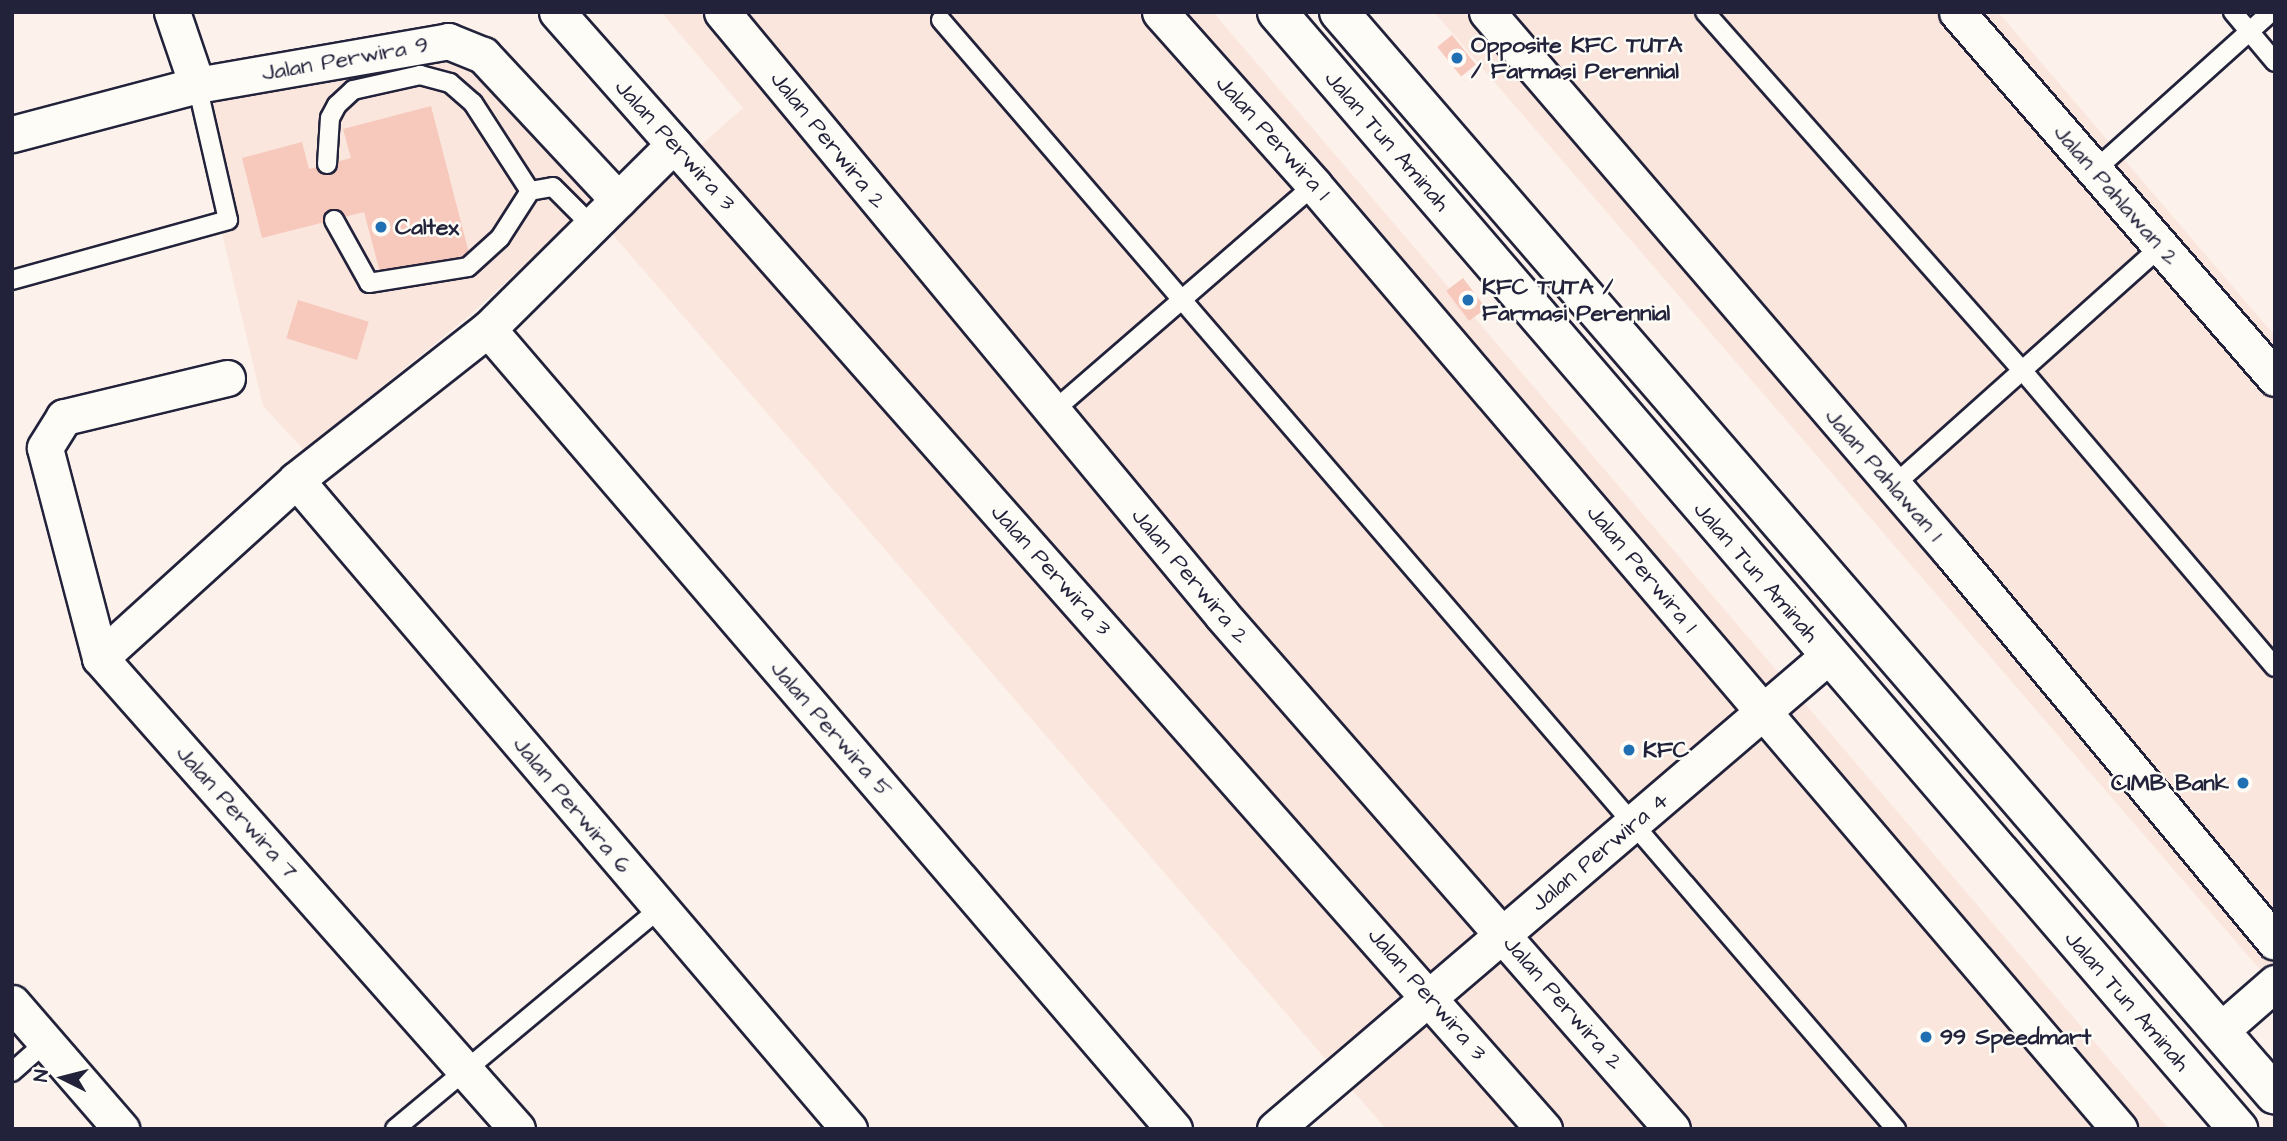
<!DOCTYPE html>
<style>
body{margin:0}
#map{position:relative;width:2287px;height:1141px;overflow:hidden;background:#fcf2eb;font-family:"Architects Daughter",sans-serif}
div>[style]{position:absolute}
.built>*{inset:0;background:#fae6dd}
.building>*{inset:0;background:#f7c9bc;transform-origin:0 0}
.roads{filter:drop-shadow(2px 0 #22223b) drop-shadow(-2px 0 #22223b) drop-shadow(0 2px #22223b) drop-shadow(0 -2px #22223b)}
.lane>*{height:18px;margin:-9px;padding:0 9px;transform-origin:9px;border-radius:9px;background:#fdfcf7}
.street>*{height:35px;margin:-17.5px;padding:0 17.5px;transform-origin:17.5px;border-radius:17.5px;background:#fdfcf7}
.secondary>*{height:38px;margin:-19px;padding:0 19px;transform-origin:19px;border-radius:19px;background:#fdfcf7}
.dots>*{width:19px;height:19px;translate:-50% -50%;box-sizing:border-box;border:4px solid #fdfcf7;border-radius:50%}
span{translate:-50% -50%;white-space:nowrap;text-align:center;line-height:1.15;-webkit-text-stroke:5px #fdfcf7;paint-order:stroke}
.poi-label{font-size:23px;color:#22223b;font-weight:700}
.left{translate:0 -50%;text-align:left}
.right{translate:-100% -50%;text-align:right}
.street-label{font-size:23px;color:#22223b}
.frame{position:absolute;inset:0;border:14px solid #22223b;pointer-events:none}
.north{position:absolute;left:28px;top:1043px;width:70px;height:70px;-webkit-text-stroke:5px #fdfcf7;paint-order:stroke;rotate:276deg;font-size:19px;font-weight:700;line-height:28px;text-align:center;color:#22223b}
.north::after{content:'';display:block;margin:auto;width:24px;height:32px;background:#22223b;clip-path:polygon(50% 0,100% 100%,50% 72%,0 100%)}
</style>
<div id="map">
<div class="built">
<i style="clip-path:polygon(661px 12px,1213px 12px,2169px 1129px,1386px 1129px,607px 228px,743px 108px)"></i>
<i style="clip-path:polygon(1434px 12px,1998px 12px,2275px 336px,2275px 987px)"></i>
<i style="clip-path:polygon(444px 55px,466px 58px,596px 199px,470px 315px,304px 450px,263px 406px,190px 99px)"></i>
</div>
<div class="building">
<i style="left:1452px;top:35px;width:38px;height:19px;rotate:51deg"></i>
<i style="clip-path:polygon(431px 106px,470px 257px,382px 280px,364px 212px,262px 238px,242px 158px,302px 142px,309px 169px,351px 158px,343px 129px)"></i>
<i style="left:1463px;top:278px;width:38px;height:21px;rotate:53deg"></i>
<i style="left:298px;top:300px;width:74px;height:40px;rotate:17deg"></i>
</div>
<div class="roads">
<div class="lane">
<i style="left:1705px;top:12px;width:478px;rotate:48.5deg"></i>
<i style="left:2022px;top:370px;width:390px;rotate:49.6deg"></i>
<i style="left:2233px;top:12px;width:65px;rotate:50deg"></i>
<i style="left:941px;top:20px;width:1464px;rotate:49.27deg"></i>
<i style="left:327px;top:164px;width:46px;rotate:-86.3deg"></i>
<i style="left:330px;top:118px;width:15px;rotate:-62deg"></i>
<i style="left:337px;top:105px;width:22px;rotate:-43deg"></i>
<i style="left:353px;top:90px;width:69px;rotate:-12.6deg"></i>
<i style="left:420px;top:75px;width:31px;rotate:15deg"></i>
<i style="left:450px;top:83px;width:30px;rotate:41deg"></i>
<i style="left:473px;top:103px;width:105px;rotate:57.1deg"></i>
<i style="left:2094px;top:171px;width:238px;rotate:-41.9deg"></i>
<i style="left:334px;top:220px;width:72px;rotate:60.9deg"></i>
<i style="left:369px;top:283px;width:100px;rotate:-9.2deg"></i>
<i style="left:468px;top:267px;width:43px;rotate:-42.2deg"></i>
<i style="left:500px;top:238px;width:56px;rotate:-57.4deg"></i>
<i style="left:530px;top:191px;width:23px;rotate:-10deg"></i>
<i style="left:553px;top:187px;width:55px;rotate:45deg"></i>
<i style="left:12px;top:280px;width:224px;rotate:-15.5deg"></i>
<i style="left:228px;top:220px;width:139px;rotate:-102.9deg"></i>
<i style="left:1051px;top:413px;width:348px;rotate:-40.9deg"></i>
<i style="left:1893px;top:486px;width:360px;rotate:-41.8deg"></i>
<i style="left:12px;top:1072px;width:45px;rotate:-41.4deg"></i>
<i style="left:395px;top:1129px;width:345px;rotate:-39.8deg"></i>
</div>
<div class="street">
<i style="left:172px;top:12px;width:77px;rotate:71.1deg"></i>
<i style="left:557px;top:12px;width:1491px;rotate:48.54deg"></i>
<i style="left:722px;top:12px;width:783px;rotate:50.33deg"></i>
<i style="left:1222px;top:615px;width:683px;rotate:48.8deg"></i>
<i style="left:1160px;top:12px;width:232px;rotate:48.3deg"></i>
<i style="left:1314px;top:185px;width:1241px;rotate:49.54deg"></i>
<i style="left:1487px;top:12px;width:711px;rotate:49.34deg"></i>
<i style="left:1950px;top:551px;width:508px;rotate:50.27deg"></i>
<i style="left:1957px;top:12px;width:485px;rotate:49deg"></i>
<i style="left:12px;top:134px;width:191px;rotate:-14.8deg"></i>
<i style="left:197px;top:85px;width:255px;rotate:-9.9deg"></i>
<i style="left:448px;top:41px;width:38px;rotate:22deg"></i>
<i style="left:483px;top:55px;width:198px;rotate:47deg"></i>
<i style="left:488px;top:329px;width:1054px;rotate:49.39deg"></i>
<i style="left:227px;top:378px;width:168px;rotate:166.5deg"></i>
<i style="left:64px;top:417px;width:36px;rotate:122deg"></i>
<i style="left:45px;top:448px;width:217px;rotate:75.3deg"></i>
<i style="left:100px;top:658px;width:629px;rotate:48.48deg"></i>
<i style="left:296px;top:480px;width:853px;rotate:49.57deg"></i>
<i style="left:100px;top:658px;width:265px;rotate:-42.2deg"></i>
<i style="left:296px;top:480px;width:244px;rotate:-38.2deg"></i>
<i style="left:488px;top:329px;width:262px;rotate:-44.8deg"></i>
<i style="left:12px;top:1003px;width:167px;rotate:49.1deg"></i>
<i style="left:2220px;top:1031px;width:73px;rotate:-41.1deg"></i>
<i style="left:1275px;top:1129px;width:728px;rotate:-40.54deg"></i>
</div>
<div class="secondary">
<i style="left:1277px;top:12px;width:1474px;rotate:49.29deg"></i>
<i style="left:1339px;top:12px;width:1431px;rotate:49.16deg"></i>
</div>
</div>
<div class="dots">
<i style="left:1457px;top:58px;background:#1f6fb2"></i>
<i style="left:381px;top:227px;background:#1f6fb2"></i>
<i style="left:1468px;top:300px;background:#1f6fb2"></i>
<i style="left:1629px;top:750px;background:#1f6fb2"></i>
<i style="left:2243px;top:783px;background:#1f6fb2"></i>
<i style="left:1926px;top:1037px;background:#1f6fb2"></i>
</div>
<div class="poi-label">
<span class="left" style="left:1471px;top:58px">Opposite KFC TUTA<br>/ Farmasi Perennial</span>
<span class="left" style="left:395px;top:227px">Caltex</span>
<span class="left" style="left:1482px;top:300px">KFC TUTA /<br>Farmasi Perennial</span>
<span class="left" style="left:1643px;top:750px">KFC</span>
<span class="right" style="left:2229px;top:783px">CIMB Bank</span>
<span class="left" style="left:1940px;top:1037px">99 Speedmart</span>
</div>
<div class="street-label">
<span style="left:345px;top:59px;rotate:-10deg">Jalan Perwira 9</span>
<span style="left:1273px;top:138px;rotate:48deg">Jalan Perwira 1</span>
<span style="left:828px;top:140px;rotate:51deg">Jalan Perwira 2</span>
<span style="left:1387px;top:141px;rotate:49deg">Jalan Tun Aminah</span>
<span style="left:675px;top:145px;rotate:48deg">Jalan Perwira 3</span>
<span style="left:2116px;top:195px;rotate:49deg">Jalan Pahlawan 2</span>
<span style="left:1884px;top:475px;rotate:49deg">Jalan Pahlawan 1</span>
<span style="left:1642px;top:569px;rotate:50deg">Jalan Perwira 1</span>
<span style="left:1051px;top:570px;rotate:48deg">Jalan Perwira 3</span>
<span style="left:1756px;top:572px;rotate:49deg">Jalan Tun Aminah</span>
<span style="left:1190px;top:576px;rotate:50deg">Jalan Perwira 2</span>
<span style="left:831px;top:729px;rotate:49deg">Jalan Perwira 5</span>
<span style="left:572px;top:805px;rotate:50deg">Jalan Perwira 6</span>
<span style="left:237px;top:812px;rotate:48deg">Jalan Perwira 7</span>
<span style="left:1600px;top:852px;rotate:-40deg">Jalan Perwira 4</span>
<span style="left:1427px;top:994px;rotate:49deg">Jalan Perwira 3</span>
<span style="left:2127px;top:1001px;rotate:49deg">Jalan Tun Aminah</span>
<span style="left:1563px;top:1003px;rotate:49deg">Jalan Perwira 2</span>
</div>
<div class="frame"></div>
<div class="north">N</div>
</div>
